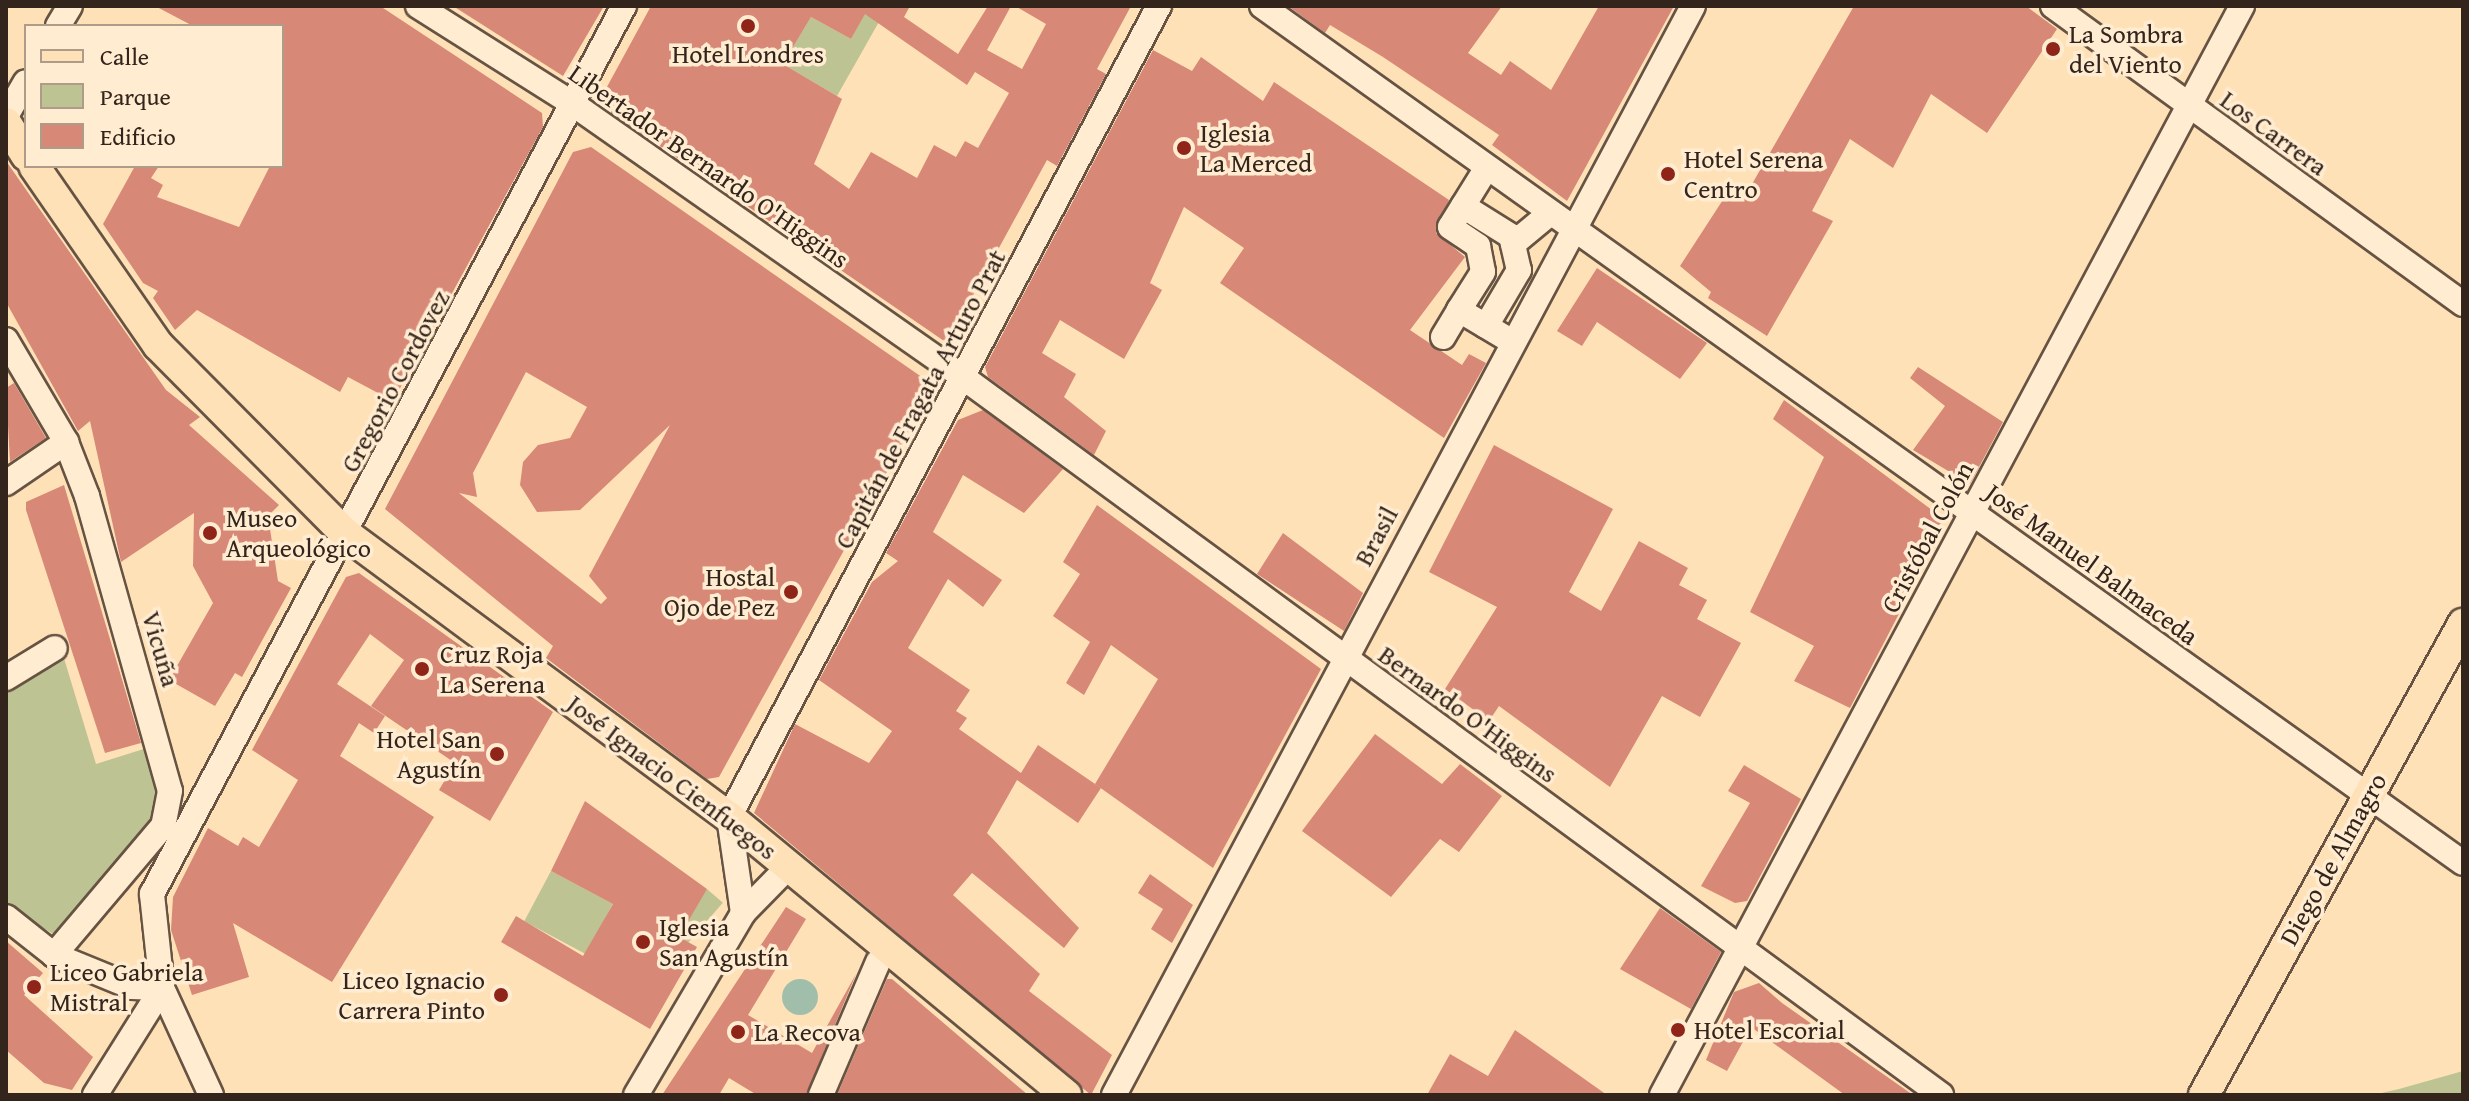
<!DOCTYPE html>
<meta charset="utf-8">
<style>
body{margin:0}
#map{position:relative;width:2469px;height:1101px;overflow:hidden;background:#ffe1b8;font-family:"Gentium Book Plus",serif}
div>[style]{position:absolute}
.green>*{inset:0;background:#bdc392;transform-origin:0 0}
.water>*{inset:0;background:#a1beaa}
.round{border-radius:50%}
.building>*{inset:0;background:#d78876}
.roads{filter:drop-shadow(2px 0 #665343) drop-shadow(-2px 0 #665343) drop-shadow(0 2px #665343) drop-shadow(0 -2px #665343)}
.minor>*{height:24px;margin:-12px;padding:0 12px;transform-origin:12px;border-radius:12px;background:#ffecd1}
.major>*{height:30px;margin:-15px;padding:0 15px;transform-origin:15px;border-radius:15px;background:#ffe1b8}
.dots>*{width:22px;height:22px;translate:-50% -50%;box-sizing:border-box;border:4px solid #ffecd1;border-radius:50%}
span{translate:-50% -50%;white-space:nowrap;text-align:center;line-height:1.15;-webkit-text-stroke:7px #ffecd1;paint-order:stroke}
.poi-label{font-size:26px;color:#33241c}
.left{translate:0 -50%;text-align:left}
.right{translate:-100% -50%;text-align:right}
.street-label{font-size:26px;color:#33241c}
.frame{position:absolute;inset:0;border:8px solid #33241c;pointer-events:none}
.legend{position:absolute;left:24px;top:24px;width:260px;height:144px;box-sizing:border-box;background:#ffecd1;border:2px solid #ad9c89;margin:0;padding:10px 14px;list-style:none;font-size:24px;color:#33241c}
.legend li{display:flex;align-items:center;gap:16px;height:40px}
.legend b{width:40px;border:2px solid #ad9c89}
</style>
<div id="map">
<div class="green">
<i style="clip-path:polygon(866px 11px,880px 20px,837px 96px,783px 64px,811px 17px,851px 39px)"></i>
<i style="clip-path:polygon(63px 655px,96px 764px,150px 747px,162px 812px,67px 930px,55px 935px,6px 906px,6px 689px)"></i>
<i style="left:551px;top:871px;width:70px;height:57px;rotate:28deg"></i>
<i style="left:707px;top:889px;width:21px;height:56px;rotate:41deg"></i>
<i style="clip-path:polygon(2463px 1071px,2463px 1095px,2373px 1095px,2399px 1089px)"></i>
</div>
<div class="water">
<i class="round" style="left:782px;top:979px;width:36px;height:36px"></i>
</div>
<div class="building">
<i style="clip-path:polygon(155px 6px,380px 6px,542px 113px,543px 127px,393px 401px,348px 377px,340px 392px,197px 310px,175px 330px,153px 298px,158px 291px,143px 283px,103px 224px,135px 166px,159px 166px,151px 178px,163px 185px,157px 197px,239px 227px,270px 166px,282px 166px,282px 26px,193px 26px)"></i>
<i style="clip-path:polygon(453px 6px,604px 6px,563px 76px)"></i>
<i style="clip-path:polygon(evenodd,651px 6px,910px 6px,904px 17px,958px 54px,988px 6px,1011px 6px,987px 50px,1022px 69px,1046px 24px,1015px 6px,1131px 6px,1097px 69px,1106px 74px,1057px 166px,1047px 160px,947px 343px,606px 109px,602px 96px,651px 6px,865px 14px,967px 85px,975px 72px,1009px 93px,978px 148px,965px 141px,956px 157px,934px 145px,917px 178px,871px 152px,849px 189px,814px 164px,842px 99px,783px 64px,811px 17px,851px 39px,865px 14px)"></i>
<i style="clip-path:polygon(1288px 6px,1502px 6px,1468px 53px,1501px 75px,1510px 61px,1551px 90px,1599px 6px,1674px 6px,1567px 201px,1492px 145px,1499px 135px,1383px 57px,1330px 25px,1325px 33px)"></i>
<i style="clip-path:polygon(1854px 6px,2026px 6px,2057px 29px,1987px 133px,1931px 94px,1893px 168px,1850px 139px,1812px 211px,1833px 221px,1767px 336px,1708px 298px,1711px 292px,1680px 266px,1728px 192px,1744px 198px)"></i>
<i style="clip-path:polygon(1153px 50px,1192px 71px,1201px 57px,1263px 101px,1274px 82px,1449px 200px,1436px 233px,1465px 257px,1410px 330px,1462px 365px,1469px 354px,1486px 363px,1444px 438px,1220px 283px,1244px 248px,1184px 207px,1150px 283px,1162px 290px,1124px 359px,1060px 320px,1042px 353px,1076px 374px,1064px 397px,1106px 431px,1094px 455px,988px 377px,985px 367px)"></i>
<i style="clip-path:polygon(evenodd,591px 147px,926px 380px,929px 396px,719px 777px,707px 779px,546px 658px,553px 646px,385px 509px,573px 152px,591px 147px,526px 372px,587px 407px,570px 438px,538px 445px,523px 462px,520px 485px,537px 512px,580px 510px,670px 425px,589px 576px,607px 598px,601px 604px,459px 493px,477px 497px,473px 473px,526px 372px)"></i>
<i style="clip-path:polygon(6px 161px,166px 390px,200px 417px,189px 425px,279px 505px,268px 516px,278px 581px,291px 588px,242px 677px,235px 673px,215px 706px,169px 680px,213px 603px,193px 566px,194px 513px,121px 562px,90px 421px,78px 431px,6px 302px)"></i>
<i style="clip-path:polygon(1597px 268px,1707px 343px,1680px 379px,1597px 322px,1582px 346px,1557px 331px)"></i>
<i style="clip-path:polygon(1918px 367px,2003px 422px,1970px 484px,1913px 450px,1945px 406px,1910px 378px)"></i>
<i style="clip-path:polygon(14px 383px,46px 438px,10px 462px,6px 388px)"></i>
<i style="clip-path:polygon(1784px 400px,1936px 513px,1943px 529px,1850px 708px,1794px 681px,1814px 646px,1750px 612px,1824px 457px,1773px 419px)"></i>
<i style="clip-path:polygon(983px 410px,1063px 469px,1024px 513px,963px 475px,933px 532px,1002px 580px,983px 607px,948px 579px,908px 648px,970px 690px,956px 711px,967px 718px,959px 729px,1021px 773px,1038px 745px,1101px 788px,1078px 823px,1017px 780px,987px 833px,1079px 928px,1064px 948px,972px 873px,953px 895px,1040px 974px,1029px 991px,1112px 1055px,1091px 1095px,754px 813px,795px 724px,869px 763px,892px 731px,819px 680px,872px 582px,898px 561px,886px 553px,958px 420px)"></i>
<i style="clip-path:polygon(1494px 445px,1613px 509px,1569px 592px,1601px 611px,1639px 541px,1688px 568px,1679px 585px,1707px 600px,1697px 619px,1741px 643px,1700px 717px,1662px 696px,1610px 787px,1499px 706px,1489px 721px,1445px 689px,1497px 607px,1429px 572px)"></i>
<i style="clip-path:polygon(64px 485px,141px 743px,105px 753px,26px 510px,26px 502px)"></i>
<i style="clip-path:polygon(1097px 505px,1321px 669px,1213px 868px,1095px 784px,1158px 679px,1111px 645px,1084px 695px,1066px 683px,1090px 642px,1053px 616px,1080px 574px,1063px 562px)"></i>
<i style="clip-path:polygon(1283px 533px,1363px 593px,1344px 631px,1257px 574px)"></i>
<i style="clip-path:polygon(359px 573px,553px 712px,490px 821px,439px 790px,455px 763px,371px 706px,404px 660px,370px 634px,337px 684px,385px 716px,374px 733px,359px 723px,340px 756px,434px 817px,332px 982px,233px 923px,249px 977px,192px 995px,171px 930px,173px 897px,208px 828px,238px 846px,243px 837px,259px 847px,298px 780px,252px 750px,346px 577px)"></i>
<i style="clip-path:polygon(1375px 734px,1442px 784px,1460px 764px,1502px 796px,1459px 852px,1440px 839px,1391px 897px,1302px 831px)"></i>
<i style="clip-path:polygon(1744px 765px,1801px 799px,1747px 901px,1735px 903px,1701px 886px,1750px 803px,1728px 791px)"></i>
<i style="clip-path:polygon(585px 801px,707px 889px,679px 937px,697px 947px,650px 1029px,501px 942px,516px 916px,583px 956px,613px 904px,551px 871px)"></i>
<i style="clip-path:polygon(1150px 874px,1193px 905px,1172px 943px,1151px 929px,1163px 909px,1138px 893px)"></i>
<i style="clip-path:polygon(786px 907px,806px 919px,748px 1015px,812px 1053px,856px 974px,806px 1095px,757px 1095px,729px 1078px,719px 1095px,662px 1095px)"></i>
<i style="clip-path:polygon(1660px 908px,1721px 952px,1691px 1009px,1620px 969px)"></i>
<i style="clip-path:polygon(6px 941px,43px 973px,24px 995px,93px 1057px,72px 1090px,44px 1083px,6px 1050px)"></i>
<i style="clip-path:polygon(887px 979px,892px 979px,1028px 1095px,837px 1095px)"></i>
<i style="clip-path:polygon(1759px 983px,1782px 1003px,1913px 1095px,1845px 1095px,1751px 1027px,1727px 1071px,1706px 1060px,1734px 992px)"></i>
<i style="clip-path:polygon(1515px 1030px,1607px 1095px,1427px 1095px,1450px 1054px,1488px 1076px)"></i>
</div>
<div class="roads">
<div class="minor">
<i style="left:418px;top:6px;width:183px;rotate:32.3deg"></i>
<i style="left:573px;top:104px;width:477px;rotate:35deg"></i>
<i style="left:964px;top:378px;width:1212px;rotate:36.27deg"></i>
<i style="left:1262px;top:6px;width:1475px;rotate:35.51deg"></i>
<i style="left:2053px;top:6px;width:507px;rotate:36.01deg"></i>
<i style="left:58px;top:26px;width:23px;rotate:-59deg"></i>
<i style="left:6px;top:116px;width:39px;rotate:-60deg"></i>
<i style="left:1486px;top:169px;width:68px;rotate:121.8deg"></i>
<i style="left:1450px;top:227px;width:34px;rotate:34deg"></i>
<i style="left:1478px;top:246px;width:26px;rotate:79deg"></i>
<i style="left:1483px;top:272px;width:45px;rotate:122.3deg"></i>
<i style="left:1459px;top:310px;width:61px;rotate:30.8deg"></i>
<i style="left:1463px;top:206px;width:57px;rotate:32deg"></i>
<i style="left:1511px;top:236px;width:35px;rotate:77deg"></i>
<i style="left:1519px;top:270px;width:65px;rotate:120.5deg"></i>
<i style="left:1513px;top:244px;width:47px;rotate:-39.8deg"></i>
<i style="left:1443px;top:337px;width:31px;rotate:-59deg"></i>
<i style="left:6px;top:340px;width:118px;rotate:59.5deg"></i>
<i style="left:66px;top:442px;width:58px;rotate:68.7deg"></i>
<i style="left:87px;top:496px;width:306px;rotate:74.3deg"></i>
<i style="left:170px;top:791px;width:36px;rotate:101deg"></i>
<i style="left:163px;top:826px;width:169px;rotate:130.2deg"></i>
<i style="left:6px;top:483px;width:73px;rotate:-34.3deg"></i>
<i style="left:6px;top:678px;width:57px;rotate:-31.5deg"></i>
<i style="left:743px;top:913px;width:97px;rotate:-98.3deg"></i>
<i style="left:729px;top:817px;width:918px;rotate:-62.07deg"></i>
<i style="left:6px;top:917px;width:61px;rotate:38.4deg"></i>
<i style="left:54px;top:955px;width:84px;rotate:22.3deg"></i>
<i style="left:132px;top:987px;width:30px;rotate:2deg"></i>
<i style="left:95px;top:1095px;width:126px;rotate:-57.9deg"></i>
<i style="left:211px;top:1095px;width:118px;rotate:-114.6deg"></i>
<i style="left:162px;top:988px;width:95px;rotate:-96.1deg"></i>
<i style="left:152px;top:894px;width:1006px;rotate:-62.01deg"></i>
<i style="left:636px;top:1095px;width:211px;rotate:-59.5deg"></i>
<i style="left:743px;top:913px;width:66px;rotate:-45.6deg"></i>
<i style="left:821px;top:1095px;width:145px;rotate:-66.8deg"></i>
<i style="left:1114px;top:1095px;width:1233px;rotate:-62deg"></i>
<i style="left:1662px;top:1095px;width:1234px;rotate:-61.96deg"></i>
</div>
<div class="major">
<i style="left:6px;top:123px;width:38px;rotate:58deg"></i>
<i style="left:34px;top:166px;width:218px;rotate:55.3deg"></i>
<i style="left:158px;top:345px;width:267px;rotate:45.2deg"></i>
<i style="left:346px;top:534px;width:476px;rotate:36.5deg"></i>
<i style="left:729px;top:817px;width:437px;rotate:39.5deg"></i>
<i style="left:2204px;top:1095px;width:538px;rotate:-61.19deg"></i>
</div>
</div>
<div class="dots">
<i style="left:748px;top:26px;background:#8f2418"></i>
<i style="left:2053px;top:49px;background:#8f2418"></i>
<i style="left:1184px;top:148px;background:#8f2418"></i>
<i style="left:1668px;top:174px;background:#8f2418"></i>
<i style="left:210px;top:533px;background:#8f2418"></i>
<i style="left:791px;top:592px;background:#8f2418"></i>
<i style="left:422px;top:669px;background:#8f2418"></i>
<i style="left:497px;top:754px;background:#8f2418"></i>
<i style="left:643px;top:942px;background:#8f2418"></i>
<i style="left:34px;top:987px;background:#8f2418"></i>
<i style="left:501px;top:995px;background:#8f2418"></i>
<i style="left:1678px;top:1030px;background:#8f2418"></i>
<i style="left:738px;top:1032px;background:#8f2418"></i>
</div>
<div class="poi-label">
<span class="left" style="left:2069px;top:49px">La Sombra<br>del Viento</span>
<span style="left:748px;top:54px">Hotel Londres</span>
<span class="left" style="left:1200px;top:148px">Iglesia<br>La Merced</span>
<span class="left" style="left:1684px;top:174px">Hotel Serena<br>Centro</span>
<span class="left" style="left:226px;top:533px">Museo<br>Arqueológico</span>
<span class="right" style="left:775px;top:592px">Hostal<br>Ojo de Pez</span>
<span class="left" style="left:440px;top:669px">Cruz Roja<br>La Serena</span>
<span class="right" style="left:481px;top:754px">Hotel San<br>Agustín</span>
<span class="left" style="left:659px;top:942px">Iglesia<br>San Agustín</span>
<span class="left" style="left:50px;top:987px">Liceo Gabriela<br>Mistral</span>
<span class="right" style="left:485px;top:995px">Liceo Ignacio<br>Carrera Pinto</span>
<span class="left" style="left:1694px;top:1030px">Hotel Escorial</span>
<span class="left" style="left:754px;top:1032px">La Recova</span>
</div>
<div class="street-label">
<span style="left:2274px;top:133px;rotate:36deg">Los Carrera</span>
<span style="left:709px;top:166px;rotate:35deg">Libertador Bernardo O'Higgins</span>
<span style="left:395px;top:381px;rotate:-62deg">Gregorio Cordovez</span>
<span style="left:920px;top:399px;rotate:-62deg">Capitán de Fragata Arturo Prat</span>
<span style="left:1376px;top:536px;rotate:-62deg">Brasil</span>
<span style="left:1927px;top:537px;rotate:-62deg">Cristóbal Colón</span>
<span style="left:2092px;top:564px;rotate:36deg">José Manuel Balmaceda</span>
<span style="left:161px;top:649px;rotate:74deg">Vicuña</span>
<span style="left:1468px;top:714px;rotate:36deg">Bernardo O'Higgins</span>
<span style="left:672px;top:777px;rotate:37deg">José Ignacio Cienfuegos</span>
<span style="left:2333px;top:859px;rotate:-61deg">Diego de Almagro</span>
</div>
<div class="frame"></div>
<ul class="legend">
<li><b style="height:10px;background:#ffe1b8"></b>Calle</li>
<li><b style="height:22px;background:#bdc392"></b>Parque</li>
<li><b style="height:22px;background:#d78876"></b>Edificio</li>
</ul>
</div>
